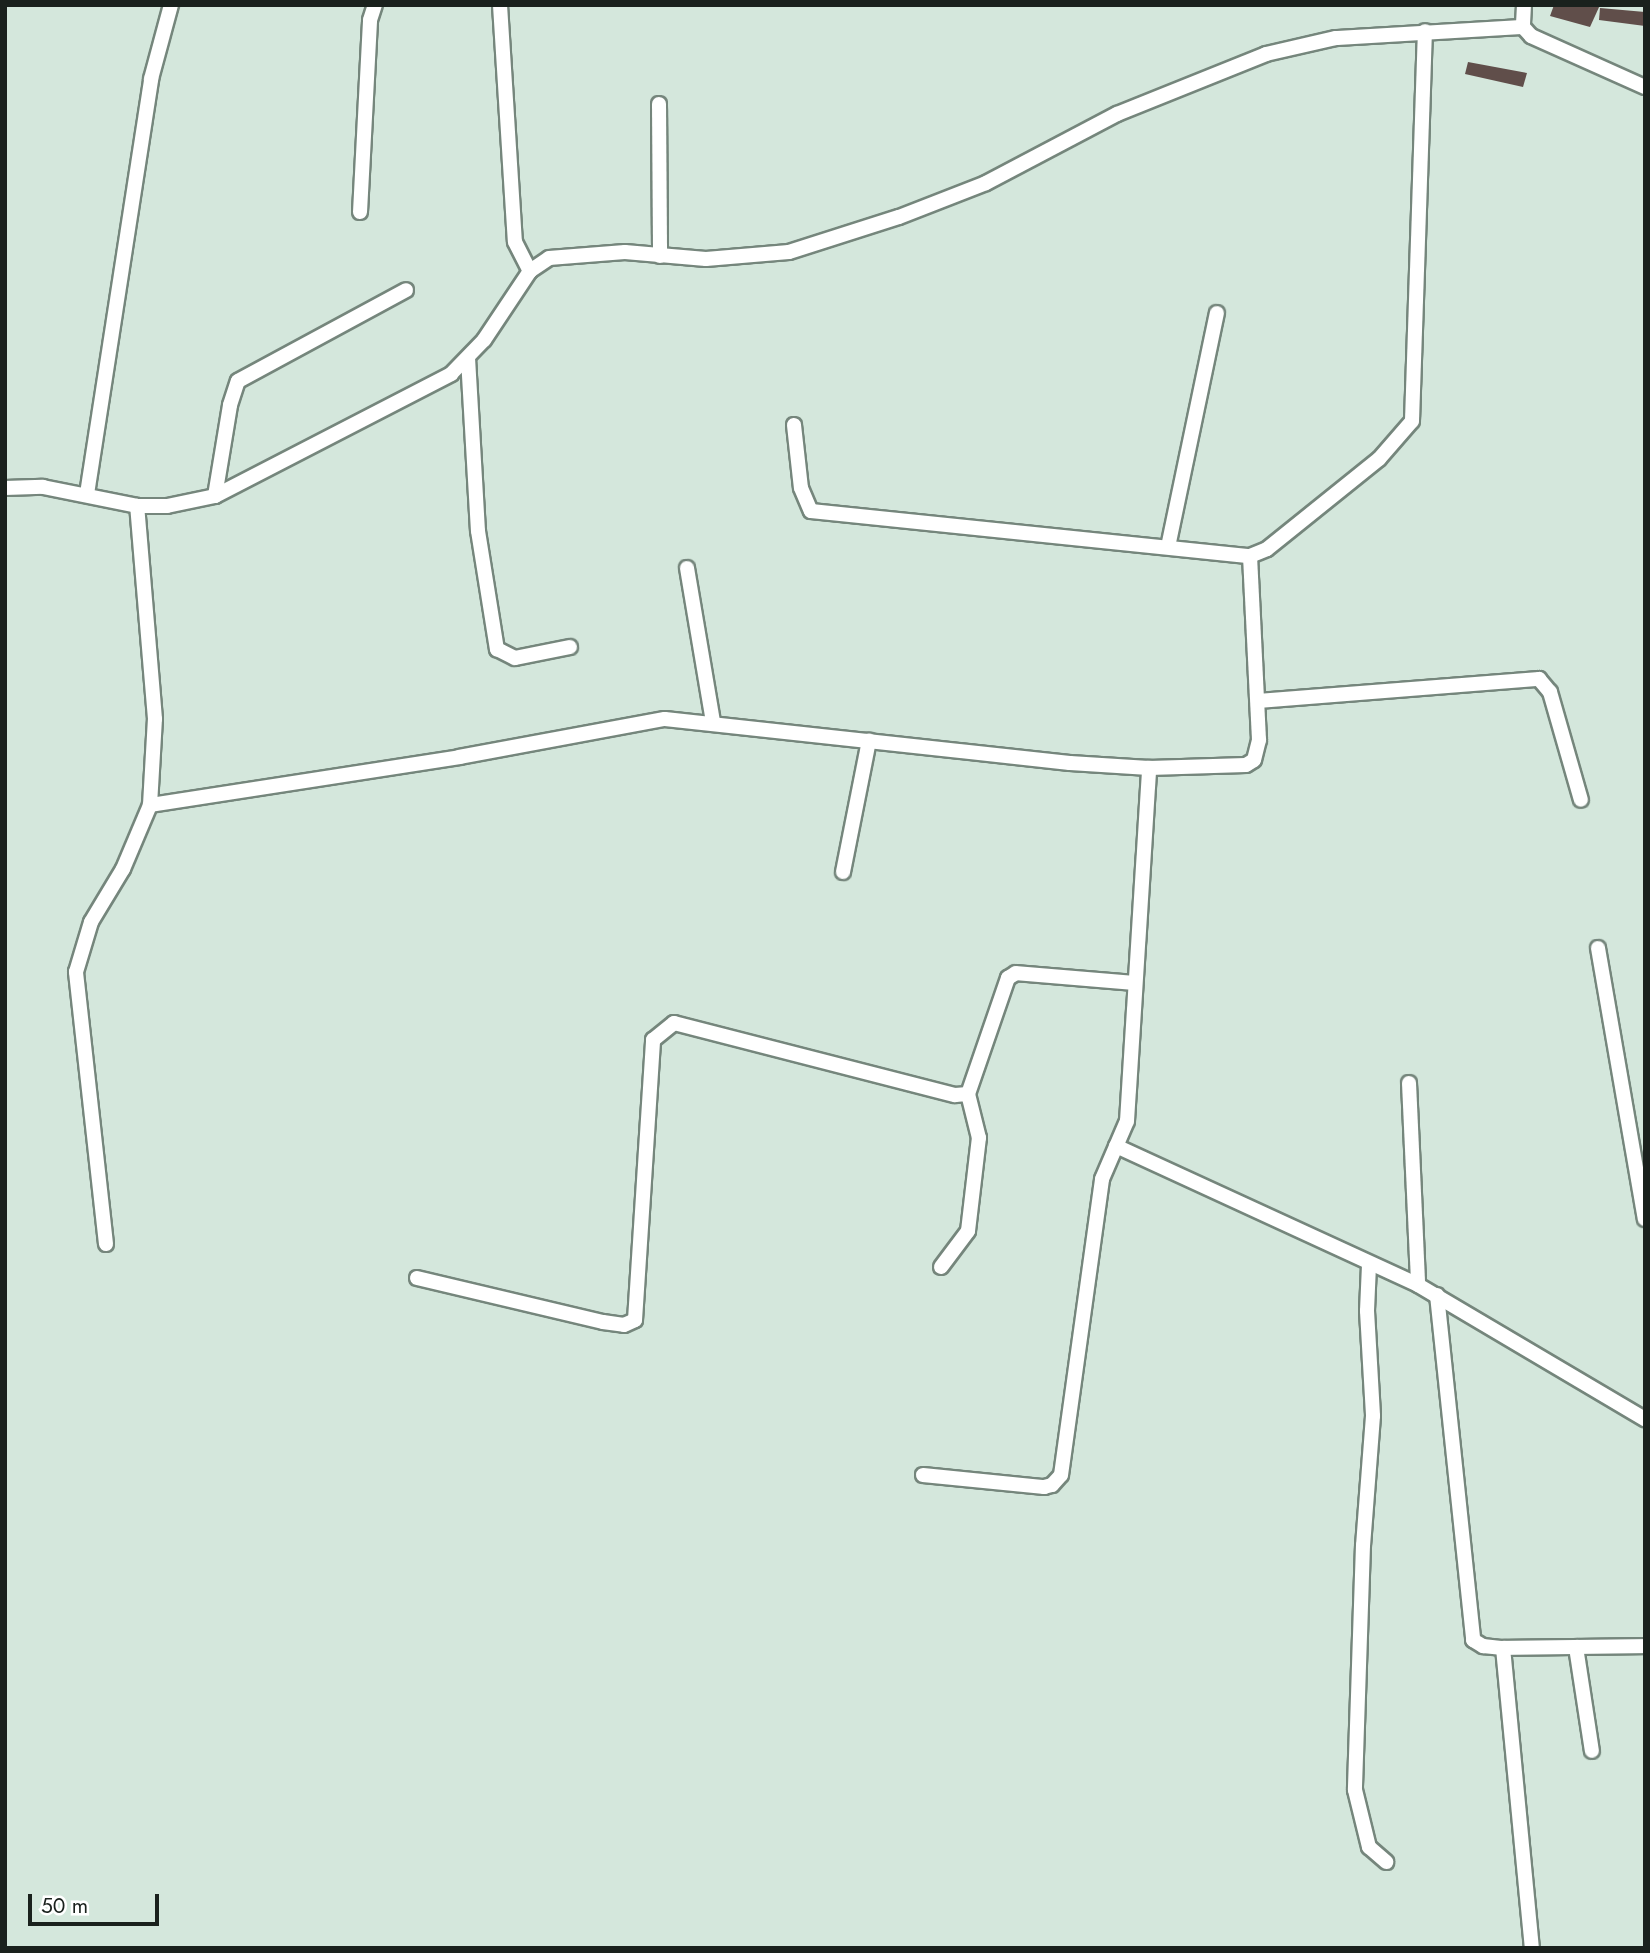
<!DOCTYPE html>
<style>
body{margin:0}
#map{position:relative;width:1650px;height:1953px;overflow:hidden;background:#d4e7dc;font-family:Jost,sans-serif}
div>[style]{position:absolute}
.building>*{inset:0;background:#604e4a}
.roads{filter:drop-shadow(2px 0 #75867c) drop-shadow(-2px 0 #75867c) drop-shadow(0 2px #75867c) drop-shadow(0 -2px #75867c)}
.street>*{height:14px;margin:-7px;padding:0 7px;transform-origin:7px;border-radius:7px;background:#fff}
span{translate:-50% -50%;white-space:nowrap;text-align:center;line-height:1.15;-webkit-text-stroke:7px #fff;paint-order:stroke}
.frame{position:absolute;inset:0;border:7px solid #1a211d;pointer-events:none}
.scale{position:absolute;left:28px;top:1894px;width:131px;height:32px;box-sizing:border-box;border:4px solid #1a211d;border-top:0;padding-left:9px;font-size:21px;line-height:24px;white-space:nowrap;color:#1a211d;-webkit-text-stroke:5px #fff;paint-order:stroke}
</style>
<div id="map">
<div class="building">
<i style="clip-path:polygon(1554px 5px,1600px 5px,1590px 27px,1550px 16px)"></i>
<i style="clip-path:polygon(1600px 8px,1645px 12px,1645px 26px,1599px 20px)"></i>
<i style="clip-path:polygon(1468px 62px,1527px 73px,1523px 87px,1465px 74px)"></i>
</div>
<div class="roads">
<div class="street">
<i style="left:500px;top:5px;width:237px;rotate:86.4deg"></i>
<i style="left:515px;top:242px;width:33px;rotate:63deg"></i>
<i style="left:1524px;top:5px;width:22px;rotate:93deg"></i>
<i style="left:1523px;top:27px;width:12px;rotate:48deg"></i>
<i style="left:1531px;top:36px;width:125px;rotate:24.1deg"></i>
<i style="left:659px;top:104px;width:152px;rotate:89.6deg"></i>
<i style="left:360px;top:212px;width:192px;rotate:-87deg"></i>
<i style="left:370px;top:20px;width:16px;rotate:-72deg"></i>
<i style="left:468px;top:358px;width:173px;rotate:86.7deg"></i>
<i style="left:478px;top:531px;width:120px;rotate:80.9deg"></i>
<i style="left:497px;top:649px;width:20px;rotate:27deg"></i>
<i style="left:515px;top:658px;width:56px;rotate:-11.3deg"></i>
<i style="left:794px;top:425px;width:63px;rotate:83.7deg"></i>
<i style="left:801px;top:488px;width:25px;rotate:67deg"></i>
<i style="left:811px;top:511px;width:441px;rotate:5.9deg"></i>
<i style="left:1250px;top:556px;width:18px;rotate:-22deg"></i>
<i style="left:1267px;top:549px;width:144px;rotate:-38.8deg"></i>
<i style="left:1379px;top:459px;width:50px;rotate:-49deg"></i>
<i style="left:1412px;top:421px;width:390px;rotate:-88.1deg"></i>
<i style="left:5px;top:488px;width:38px;rotate:-2deg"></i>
<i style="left:43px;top:487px;width:96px;rotate:11.4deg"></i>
<i style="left:137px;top:506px;width:30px"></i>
<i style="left:167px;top:506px;width:49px;rotate:-11.8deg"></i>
<i style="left:215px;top:496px;width:266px;rotate:-27.3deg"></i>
<i style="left:451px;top:374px;width:47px;rotate:-45.9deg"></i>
<i style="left:484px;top:340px;width:83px;rotate:-56.3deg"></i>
<i style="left:530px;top:271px;width:23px;rotate:-34deg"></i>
<i style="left:549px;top:258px;width:76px;rotate:-4.5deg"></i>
<i style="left:625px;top:252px;width:81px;rotate:4.9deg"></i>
<i style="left:706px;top:259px;width:83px;rotate:-4.8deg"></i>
<i style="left:789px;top:252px;width:115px;rotate:-17.7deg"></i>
<i style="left:899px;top:217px;width:93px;rotate:-21.3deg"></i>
<i style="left:986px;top:183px;width:148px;rotate:-27.8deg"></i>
<i style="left:1117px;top:114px;width:161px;rotate:-21.9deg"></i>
<i style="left:1266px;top:54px;width:72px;rotate:-12.9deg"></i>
<i style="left:1336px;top:38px;width:187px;rotate:-3.4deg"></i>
<i style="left:87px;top:494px;width:420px;rotate:-81.2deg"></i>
<i style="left:151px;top:79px;width:77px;rotate:-74.9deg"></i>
<i style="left:215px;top:496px;width:92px;rotate:-80.6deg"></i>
<i style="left:230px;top:405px;width:25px;rotate:-72deg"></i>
<i style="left:238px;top:381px;width:191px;rotate:-28.4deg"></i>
<i style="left:1168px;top:547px;width:239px;rotate:-78.2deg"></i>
<i style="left:687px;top:568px;width:155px;rotate:80.4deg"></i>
<i style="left:1258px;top:701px;width:282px;rotate:-4.5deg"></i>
<i style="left:1539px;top:679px;width:17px;rotate:50deg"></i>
<i style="left:1550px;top:692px;width:112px;rotate:74deg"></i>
<i style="left:150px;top:805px;width:313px;rotate:-8.8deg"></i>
<i style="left:459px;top:757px;width:209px;rotate:-10.5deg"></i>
<i style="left:665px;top:719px;width:407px;rotate:6.2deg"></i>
<i style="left:1070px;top:763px;width:79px;rotate:3.6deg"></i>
<i style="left:1149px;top:768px;width:97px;rotate:-1.8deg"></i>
<i style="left:1246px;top:765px;width:9px;rotate:-32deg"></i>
<i style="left:1254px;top:760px;width:21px;rotate:-76deg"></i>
<i style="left:1259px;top:740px;width:184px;rotate:-92.8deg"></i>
<i style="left:843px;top:872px;width:134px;rotate:-78.8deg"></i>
<i style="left:1598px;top:948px;width:275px;rotate:80.2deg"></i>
<i style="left:1409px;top:1083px;width:202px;rotate:87.4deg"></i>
<i style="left:1116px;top:1146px;width:332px;rotate:24.7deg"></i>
<i style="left:1418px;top:1285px;width:264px;rotate:30.6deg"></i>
<i style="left:106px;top:1244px;width:274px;rotate:-96.3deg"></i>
<i style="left:76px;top:972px;width:52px;rotate:-73.3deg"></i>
<i style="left:91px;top:922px;width:62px;rotate:-58.9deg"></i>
<i style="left:123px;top:869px;width:69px;rotate:-67.1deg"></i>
<i style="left:150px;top:805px;width:86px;rotate:-86.7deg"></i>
<i style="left:155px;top:719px;width:214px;rotate:-94.8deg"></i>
<i style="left:1369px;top:1265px;width:46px;rotate:92.5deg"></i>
<i style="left:1367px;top:1311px;width:105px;rotate:86.7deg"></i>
<i style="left:1373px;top:1416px;width:129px;rotate:94.4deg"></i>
<i style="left:1363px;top:1545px;width:245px;rotate:91.9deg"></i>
<i style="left:1355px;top:1790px;width:59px;rotate:76.2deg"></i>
<i style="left:1369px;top:1847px;width:23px;rotate:41deg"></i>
<i style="left:941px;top:1267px;width:45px;rotate:-53.1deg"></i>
<i style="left:968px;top:1231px;width:94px;rotate:-83.3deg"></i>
<i style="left:979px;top:1138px;width:45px;rotate:-104deg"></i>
<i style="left:968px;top:1094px;width:123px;rotate:-71deg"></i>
<i style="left:1008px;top:978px;width:9px;rotate:-32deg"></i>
<i style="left:1016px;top:973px;width:118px;rotate:4.8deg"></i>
<i style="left:417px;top:1278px;width:191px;rotate:13.3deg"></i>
<i style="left:603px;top:1322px;width:21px;rotate:8deg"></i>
<i style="left:624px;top:1325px;width:12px;rotate:-24deg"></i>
<i style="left:635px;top:1320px;width:281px;rotate:-86.3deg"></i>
<i style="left:653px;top:1040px;width:27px;rotate:-39deg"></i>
<i style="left:674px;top:1023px;width:290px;rotate:14.4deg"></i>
<i style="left:955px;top:1095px;width:13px;rotate:-4deg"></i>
<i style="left:1437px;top:1295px;width:347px;rotate:84deg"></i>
<i style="left:1473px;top:1640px;width:12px;rotate:31deg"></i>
<i style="left:1483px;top:1646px;width:20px;rotate:6deg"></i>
<i style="left:1503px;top:1648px;width:142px;rotate:-0.8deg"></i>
<i style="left:923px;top:1475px;width:122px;rotate:5.7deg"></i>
<i style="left:1044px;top:1487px;width:8px;rotate:-14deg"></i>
<i style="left:1052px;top:1485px;width:13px;rotate:-48deg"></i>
<i style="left:1061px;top:1475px;width:299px;rotate:-82.1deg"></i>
<i style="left:1102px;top:1179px;width:63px;rotate:-66.7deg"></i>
<i style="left:1127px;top:1121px;width:354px;rotate:-86.4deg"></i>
<i style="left:1576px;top:1647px;width:105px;rotate:81.3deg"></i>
<i style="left:1503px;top:1648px;width:301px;rotate:84.5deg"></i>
</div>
</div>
<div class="frame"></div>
<div class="scale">50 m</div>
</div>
